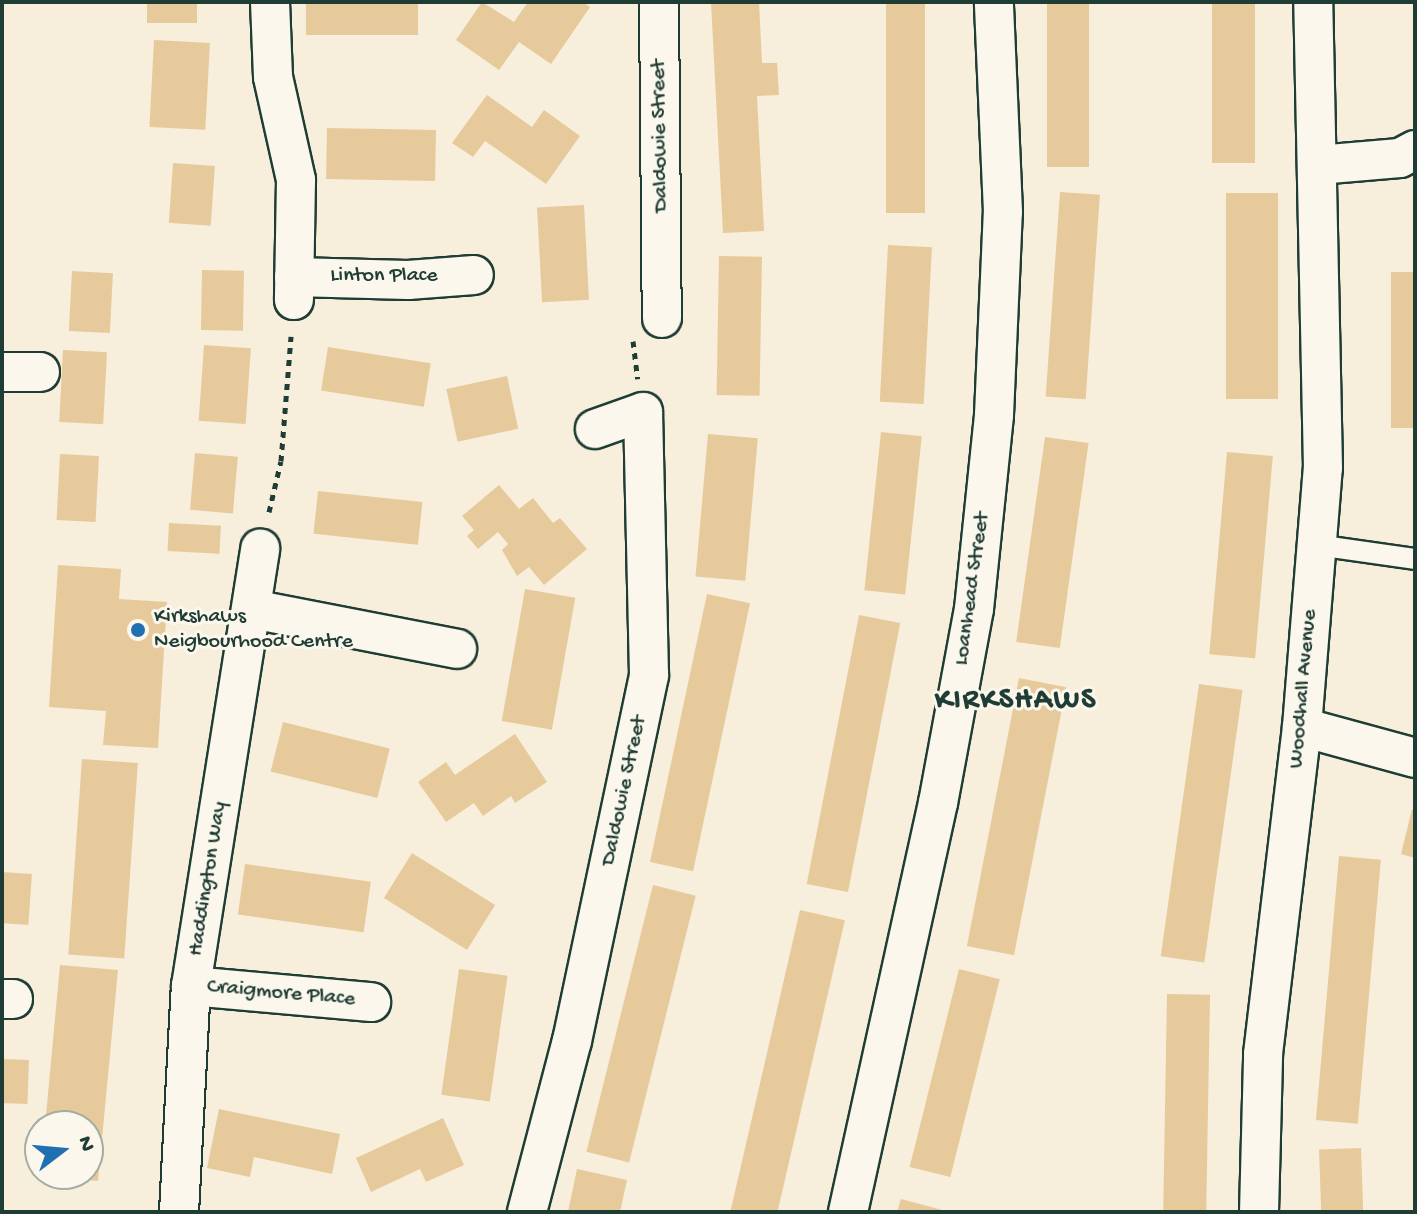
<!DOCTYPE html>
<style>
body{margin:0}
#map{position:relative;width:1417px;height:1214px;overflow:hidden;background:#f7eedc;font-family:"Gochi Hand",sans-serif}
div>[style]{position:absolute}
.building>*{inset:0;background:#e7ca9b;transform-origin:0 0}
.path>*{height:5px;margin-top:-2.5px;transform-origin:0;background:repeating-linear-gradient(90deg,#1f3d34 0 6px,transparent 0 12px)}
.roads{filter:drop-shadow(2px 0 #1f3d34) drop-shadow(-2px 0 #1f3d34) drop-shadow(0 2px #1f3d34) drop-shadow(0 -2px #1f3d34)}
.service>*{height:20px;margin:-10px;padding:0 10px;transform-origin:10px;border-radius:10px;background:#fbf7ec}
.minor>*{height:38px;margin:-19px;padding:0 19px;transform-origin:19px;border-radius:19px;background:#fbf7ec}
.dots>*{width:22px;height:22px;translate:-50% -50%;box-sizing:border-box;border:4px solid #fbf7ec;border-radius:50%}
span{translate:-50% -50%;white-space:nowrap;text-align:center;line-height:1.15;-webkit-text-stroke:6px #fbf7ec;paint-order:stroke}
.street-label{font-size:22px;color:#1f3d34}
.poi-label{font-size:22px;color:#1f3d34}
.left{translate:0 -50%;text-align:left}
.district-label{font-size:30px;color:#1f3d34;font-weight:700;letter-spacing:2px}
.frame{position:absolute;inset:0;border:4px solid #1f3d34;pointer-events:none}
.north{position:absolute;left:24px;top:1110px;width:80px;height:80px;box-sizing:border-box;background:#fbf7ec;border:2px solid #a3ada2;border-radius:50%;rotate:74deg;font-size:22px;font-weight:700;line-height:32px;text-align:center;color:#1f3d34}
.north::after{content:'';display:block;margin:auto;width:28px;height:36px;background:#1f6fb2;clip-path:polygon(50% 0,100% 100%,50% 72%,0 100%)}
</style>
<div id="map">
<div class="building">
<i style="left:147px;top:2px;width:50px;height:21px"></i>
<i style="left:306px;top:2px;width:112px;height:33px"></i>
<i style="clip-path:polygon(482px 2px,514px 22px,528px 2px,583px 2px,590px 7px,551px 64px,519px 42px,499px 70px,456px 40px)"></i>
<i style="clip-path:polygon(711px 2px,759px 2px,762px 63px,777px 63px,779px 95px,757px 96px,764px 231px,723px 233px)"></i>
<i style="left:886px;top:2px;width:39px;height:211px"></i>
<i style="left:1047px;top:2px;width:42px;height:165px"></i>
<i style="left:1212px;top:2px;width:43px;height:161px"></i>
<i style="left:154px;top:40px;width:56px;height:87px;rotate:3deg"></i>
<i style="clip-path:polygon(487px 95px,532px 127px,544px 110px,580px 136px,546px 184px,485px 141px,473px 157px,452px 143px)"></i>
<i style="left:327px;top:128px;width:109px;height:51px;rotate:1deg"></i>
<i style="left:173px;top:163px;width:42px;height:60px;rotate:4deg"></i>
<i style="left:1060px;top:192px;width:40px;height:205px;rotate:4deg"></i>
<i style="left:1226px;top:193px;width:52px;height:206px"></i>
<i style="left:584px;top:205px;width:95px;height:47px;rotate:87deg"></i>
<i style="left:888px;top:245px;width:44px;height:157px;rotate:3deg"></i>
<i style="left:719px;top:256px;width:43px;height:139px;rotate:1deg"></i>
<i style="left:202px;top:270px;width:42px;height:60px;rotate:1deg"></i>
<i style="left:72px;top:271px;width:41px;height:60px;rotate:3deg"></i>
<i style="left:1391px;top:272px;width:24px;height:156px"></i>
<i style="left:204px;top:345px;width:47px;height:76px;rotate:4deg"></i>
<i style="left:328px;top:347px;width:104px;height:44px;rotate:9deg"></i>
<i style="left:63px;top:350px;width:44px;height:72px;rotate:3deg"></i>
<i style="left:507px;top:376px;width:54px;height:62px;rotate:78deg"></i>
<i style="left:881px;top:432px;width:41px;height:159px;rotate:6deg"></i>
<i style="left:708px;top:434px;width:50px;height:143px;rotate:5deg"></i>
<i style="left:1045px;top:437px;width:44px;height:207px;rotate:8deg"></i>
<i style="left:1227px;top:452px;width:46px;height:203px;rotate:5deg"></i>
<i style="left:195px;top:453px;width:43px;height:57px;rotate:5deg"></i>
<i style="left:60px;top:454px;width:39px;height:66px;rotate:3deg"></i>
<i style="clip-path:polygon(499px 485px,519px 509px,533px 498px,553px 523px,560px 518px,587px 549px,544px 585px,529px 567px,517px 576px,502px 550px,508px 544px,498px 532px,478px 549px,467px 536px,474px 530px,462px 516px)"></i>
<i style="left:318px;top:491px;width:105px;height:43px;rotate:6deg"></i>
<i style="left:169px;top:523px;width:52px;height:28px;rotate:3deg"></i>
<i style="clip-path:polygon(58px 565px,121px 569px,119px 599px,167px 602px,158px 748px,103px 745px,106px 711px,49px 707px)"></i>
<i style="left:525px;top:589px;width:51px;height:134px;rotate:10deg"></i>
<i style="left:707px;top:594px;width:44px;height:274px;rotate:12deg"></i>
<i style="left:859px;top:615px;width:42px;height:274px;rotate:11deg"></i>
<i style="left:1019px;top:678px;width:48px;height:273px;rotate:11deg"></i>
<i style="left:1199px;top:684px;width:44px;height:275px;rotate:8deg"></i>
<i style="left:283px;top:722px;width:110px;height:51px;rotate:14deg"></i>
<i style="clip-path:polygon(515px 734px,547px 782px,515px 803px,511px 796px,483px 816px,474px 803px,446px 822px,418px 782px,446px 762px,455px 775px)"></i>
<i style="left:82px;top:759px;width:56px;height:196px;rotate:4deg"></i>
<i style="clip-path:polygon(1412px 809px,1415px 810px,1415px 858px,1401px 854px)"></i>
<i style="left:412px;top:853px;width:98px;height:53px;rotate:32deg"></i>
<i style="left:1339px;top:856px;width:42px;height:265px;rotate:5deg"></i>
<i style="left:245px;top:864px;width:127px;height:51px;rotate:8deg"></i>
<i style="left:2px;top:872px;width:30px;height:51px;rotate:4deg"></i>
<i style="left:653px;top:885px;width:44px;height:275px;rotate:14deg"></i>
<i style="left:800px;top:910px;width:46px;height:309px;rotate:13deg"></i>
<i style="clip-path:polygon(60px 965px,118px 970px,98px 1181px,46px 1176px,88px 1174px,88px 1126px,45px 1126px)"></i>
<i style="left:459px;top:969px;width:49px;height:127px;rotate:8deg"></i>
<i style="left:959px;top:969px;width:42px;height:204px;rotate:14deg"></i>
<i style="left:1167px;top:994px;width:43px;height:218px;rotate:1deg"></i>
<i style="left:2px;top:1059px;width:27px;height:44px;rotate:2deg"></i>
<i style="clip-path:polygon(219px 1109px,340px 1134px,332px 1174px,254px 1157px,250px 1177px,207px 1168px)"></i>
<i style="clip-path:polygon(443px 1118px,464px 1165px,426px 1182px,420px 1169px,371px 1192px,356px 1158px)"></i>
<i style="left:1361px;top:1148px;width:64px;height:42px;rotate:88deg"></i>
<i style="clip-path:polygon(577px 1169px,627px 1180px,620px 1212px,568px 1212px)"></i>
<i style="clip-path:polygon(901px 1199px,946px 1211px,946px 1212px,897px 1212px)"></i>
</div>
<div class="path">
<i style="left:633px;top:341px;width:38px;rotate:83deg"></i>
<i style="left:269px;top:512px;width:52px;rotate:-76.8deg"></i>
<i style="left:281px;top:461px;width:125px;rotate:-85.4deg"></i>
</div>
<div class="roads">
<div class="service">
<i style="left:1317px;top:545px;width:99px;rotate:8.1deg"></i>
</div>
<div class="minor">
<i style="left:270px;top:2px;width:75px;rotate:87.7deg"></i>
<i style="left:273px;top:77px;width:106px;rotate:77.4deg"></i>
<i style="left:296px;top:180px;width:120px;rotate:91deg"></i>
<i style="left:659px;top:2px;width:316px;rotate:89.5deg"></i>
<i style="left:1318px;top:165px;width:82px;rotate:-4.9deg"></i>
<i style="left:1400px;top:158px;width:17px;rotate:-28deg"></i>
<i style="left:294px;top:277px;width:114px;rotate:1.5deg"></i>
<i style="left:408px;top:280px;width:66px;rotate:-4.3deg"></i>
<i style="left:2px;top:372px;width:38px"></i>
<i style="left:252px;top:609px;width:209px;rotate:11deg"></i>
<i style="left:1302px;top:727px;width:117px;rotate:15.3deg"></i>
<i style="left:191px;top:986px;width:181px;rotate:5.1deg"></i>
<i style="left:2px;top:999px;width:11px"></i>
<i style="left:179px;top:1212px;width:226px;rotate:-87deg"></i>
<i style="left:191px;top:986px;width:443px;rotate:-81deg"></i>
<i style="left:527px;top:1212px;width:177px;rotate:-75.3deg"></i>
<i style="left:572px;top:1041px;width:374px;rotate:-78.1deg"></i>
<i style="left:649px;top:675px;width:263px;rotate:-91.3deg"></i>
<i style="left:643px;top:412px;width:51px;rotate:160.5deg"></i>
<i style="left:848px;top:1212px;width:419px;rotate:-77.6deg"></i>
<i style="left:938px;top:803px;width:197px;rotate:-79.5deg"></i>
<i style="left:974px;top:609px;width:195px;rotate:-84.1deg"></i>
<i style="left:994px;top:415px;width:203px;rotate:-87.5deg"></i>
<i style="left:1003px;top:212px;width:210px;rotate:-92.5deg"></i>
<i style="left:1259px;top:1212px;width:158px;rotate:-88.5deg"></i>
<i style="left:1263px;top:1054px;width:329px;rotate:-83.2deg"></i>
<i style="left:1302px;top:727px;width:260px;rotate:-85.4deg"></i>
<i style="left:1323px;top:468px;width:466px;rotate:-91.2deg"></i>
</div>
</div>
<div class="dots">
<i style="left:138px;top:630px;background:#1f6fb2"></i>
</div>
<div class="street-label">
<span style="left:661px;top:136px;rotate:-91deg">Daldowie Street</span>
<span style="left:384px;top:277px">Linton Place</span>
<span style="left:973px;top:589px;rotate:-82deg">Loanhead Street</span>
<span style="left:1304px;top:689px;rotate:-85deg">Woodhall Avenue</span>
<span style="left:625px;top:791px;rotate:-78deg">Daldowie Street</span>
<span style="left:209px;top:879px;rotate:-81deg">Haddington Way</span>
<span style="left:281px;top:994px;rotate:5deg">Craigmore Place</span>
</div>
<div class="poi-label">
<span class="left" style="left:154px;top:630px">Kirkshaws<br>Neigbourhood Centre</span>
</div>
<div class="district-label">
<span style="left:1016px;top:702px">KIRKSHAWS</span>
</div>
<div class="frame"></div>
<div class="north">N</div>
</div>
